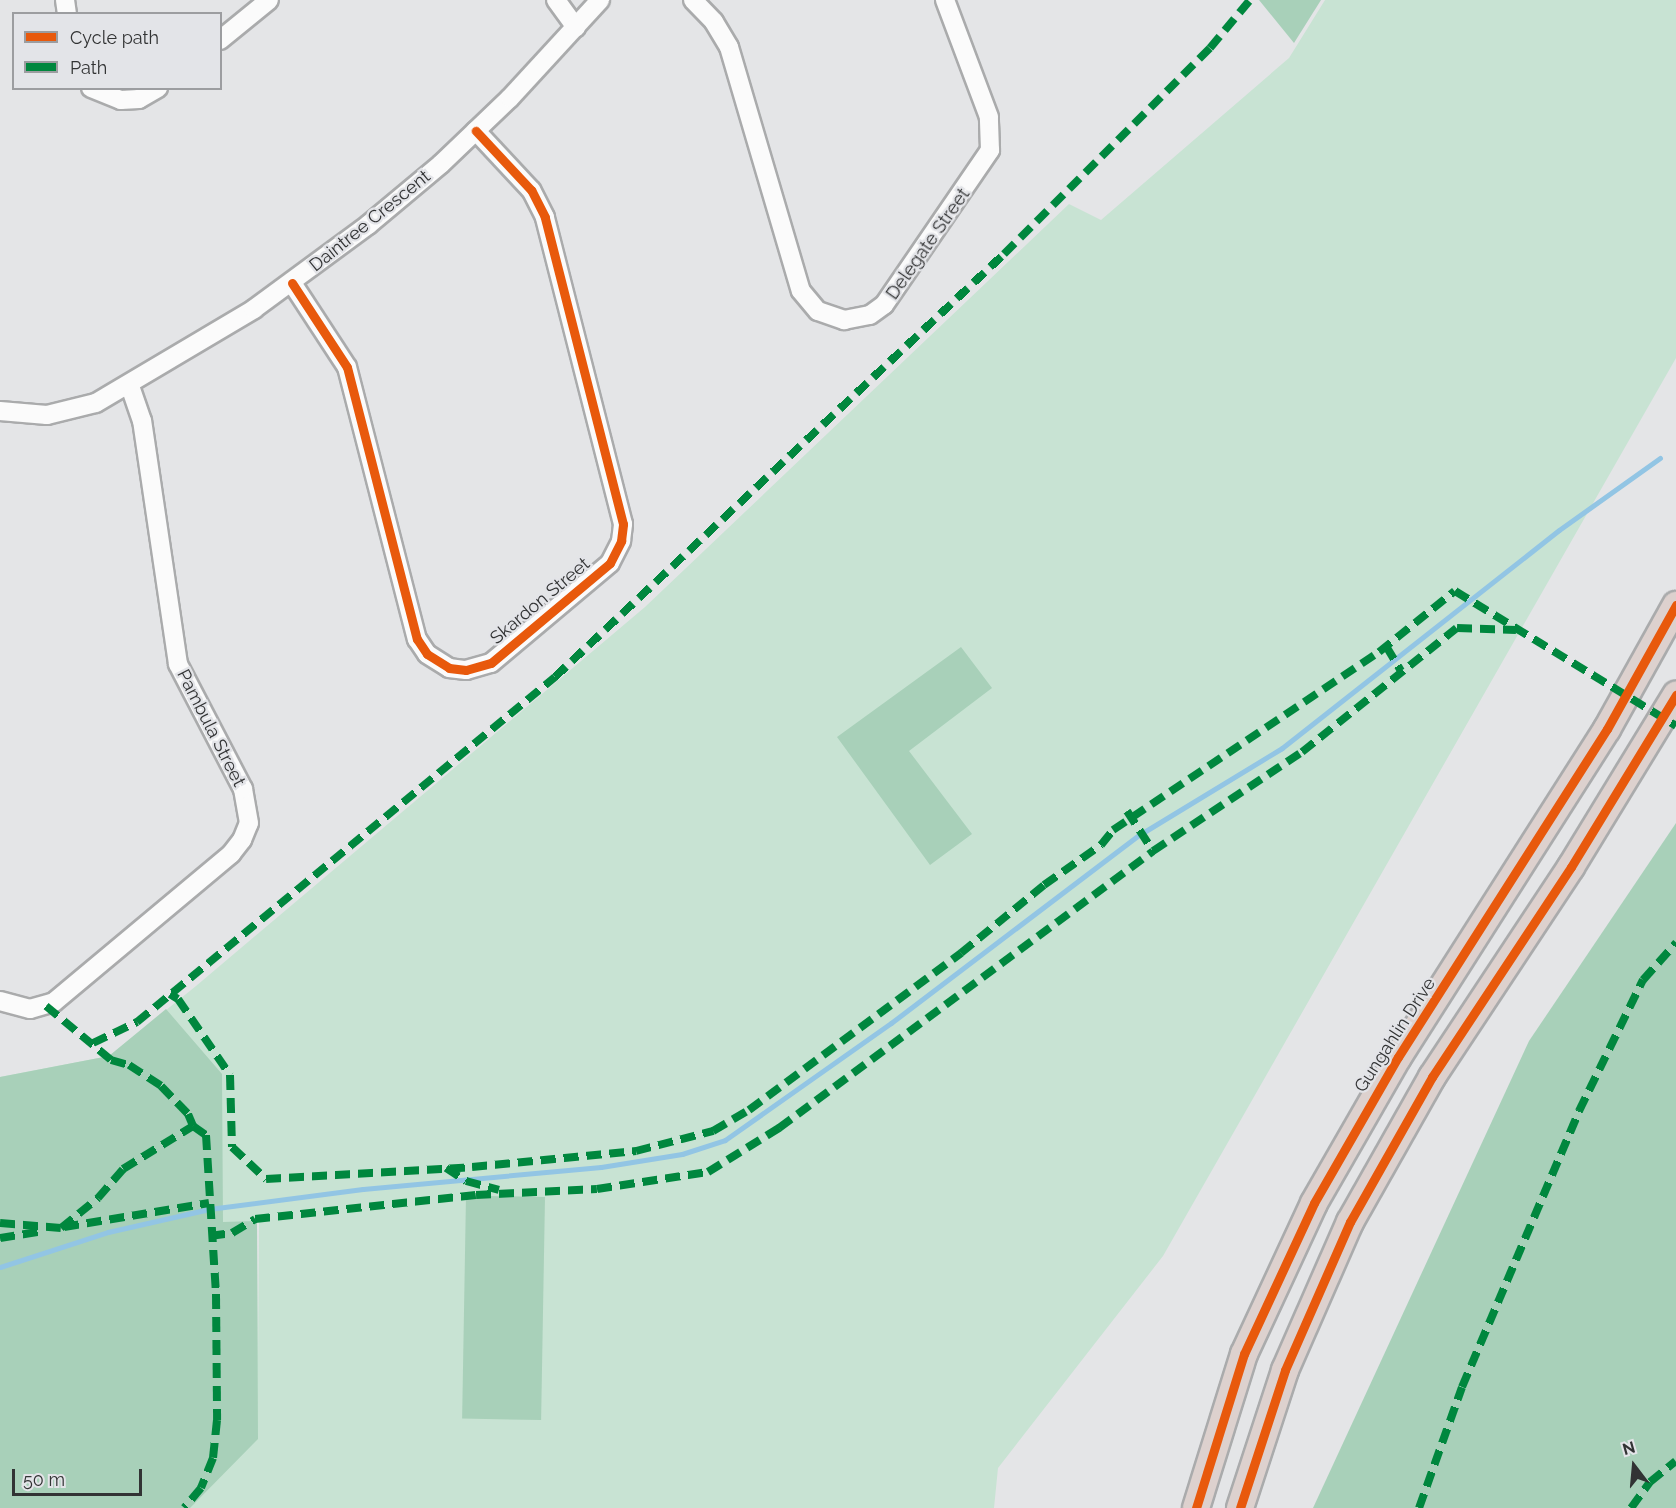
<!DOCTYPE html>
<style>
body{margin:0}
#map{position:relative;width:1676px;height:1508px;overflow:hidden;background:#e4e5e7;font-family:Raleway,sans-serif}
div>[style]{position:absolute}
.green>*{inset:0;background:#c8e3d3}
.forest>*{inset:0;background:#a8d0b9;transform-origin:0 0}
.stream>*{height:5px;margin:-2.5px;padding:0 2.5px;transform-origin:2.5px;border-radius:2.5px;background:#92c5e4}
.roads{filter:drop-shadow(2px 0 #aaabac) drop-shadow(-2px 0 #aaabac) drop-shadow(0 2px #aaabac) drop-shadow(0 -2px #aaabac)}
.minor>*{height:18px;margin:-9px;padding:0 9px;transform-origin:9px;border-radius:9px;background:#fbfbfb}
.highway>*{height:26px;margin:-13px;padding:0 13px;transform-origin:13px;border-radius:13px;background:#ddd1ce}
.quiet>*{height:8px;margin-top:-4px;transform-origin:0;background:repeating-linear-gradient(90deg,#00873e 0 15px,transparent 0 23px)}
.cycleway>*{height:9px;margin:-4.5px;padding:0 4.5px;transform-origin:4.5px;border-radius:4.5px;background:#e8590c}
span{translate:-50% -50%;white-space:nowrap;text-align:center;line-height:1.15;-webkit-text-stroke:4.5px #e3e4e8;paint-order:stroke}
.street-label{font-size:18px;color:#323334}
.legend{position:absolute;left:12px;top:12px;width:210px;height:78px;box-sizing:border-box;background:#e3e4e8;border:2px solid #9c9da0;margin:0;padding:8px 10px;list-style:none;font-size:18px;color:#323334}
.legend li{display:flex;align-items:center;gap:12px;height:30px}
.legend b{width:30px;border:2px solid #9c9da0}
.north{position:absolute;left:1604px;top:1436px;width:60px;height:60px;-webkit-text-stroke:4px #e3e4e8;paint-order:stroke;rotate:344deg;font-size:16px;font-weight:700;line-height:24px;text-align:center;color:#323334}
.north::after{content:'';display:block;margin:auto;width:21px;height:27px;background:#323334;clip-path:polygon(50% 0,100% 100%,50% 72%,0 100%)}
.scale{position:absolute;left:12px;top:1469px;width:130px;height:27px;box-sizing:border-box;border:3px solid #323334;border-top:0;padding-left:8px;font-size:18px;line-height:21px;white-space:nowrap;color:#323334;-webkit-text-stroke:4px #e3e4e8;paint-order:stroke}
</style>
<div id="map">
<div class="green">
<i style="clip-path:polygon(evenodd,1325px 0,1676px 0,1676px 358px,1163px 1256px,998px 1468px,994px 1508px,0 1508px,0 1077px,109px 1056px,196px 986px,645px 607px,1069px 204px,1101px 220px,1289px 58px,1325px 0,257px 1221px,259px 1221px,258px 1359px,258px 1358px,257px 1221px)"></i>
</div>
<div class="forest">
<i style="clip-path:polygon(1259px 0,1321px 0,1294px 43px)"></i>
<i style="clip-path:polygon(961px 647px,992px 688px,909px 751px,972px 834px,930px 865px,837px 737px)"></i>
<i style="clip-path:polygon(1676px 823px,1676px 1508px,1313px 1508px,1529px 1041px)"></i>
<i style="clip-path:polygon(166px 1009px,222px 1074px,223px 1222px,257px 1221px,258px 1439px,190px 1508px,0 1508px,0 1077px,109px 1056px)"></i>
<i style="left:545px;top:1197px;width:223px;height:79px;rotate:91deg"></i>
</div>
<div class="stream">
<i style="left:0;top:1267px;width:114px;rotate:-18deg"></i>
<i style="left:108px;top:1232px;width:104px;rotate:-12.8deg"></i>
<i style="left:209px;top:1209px;width:155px;rotate:-7.4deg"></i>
<i style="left:363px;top:1189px;width:239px;rotate:-5.3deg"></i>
<i style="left:601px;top:1167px;width:82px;rotate:-9.1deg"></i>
<i style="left:682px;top:1154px;width:45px;rotate:-18deg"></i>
<i style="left:725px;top:1140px;width:203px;rotate:-35.2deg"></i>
<i style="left:891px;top:1023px;width:311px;rotate:-37.2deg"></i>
<i style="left:1139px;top:835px;width:167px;rotate:-31.3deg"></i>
<i style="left:1282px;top:748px;width:352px;rotate:-38.2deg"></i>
<i style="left:1559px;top:530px;width:124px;rotate:-35.5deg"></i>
</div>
<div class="roads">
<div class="minor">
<i style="left:65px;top:0;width:14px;rotate:82deg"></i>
<i style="left:556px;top:0;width:34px;rotate:54deg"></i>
<i style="left:693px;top:0;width:30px;rotate:46deg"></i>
<i style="left:714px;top:22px;width:29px;rotate:59deg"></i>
<i style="left:729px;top:47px;width:254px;rotate:73.6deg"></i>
<i style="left:801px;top:291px;width:26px;rotate:50deg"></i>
<i style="left:818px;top:311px;width:28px;rotate:19deg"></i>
<i style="left:844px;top:320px;width:26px;rotate:-11deg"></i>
<i style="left:870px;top:315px;width:17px;rotate:-36deg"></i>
<i style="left:884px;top:305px;width:188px;rotate:-55.6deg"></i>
<i style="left:990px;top:150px;width:33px;rotate:-92deg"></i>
<i style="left:989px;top:117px;width:125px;rotate:-110.6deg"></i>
<i style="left:220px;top:40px;width:63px;rotate:-39.2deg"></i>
<i style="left:91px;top:88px;width:32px;rotate:22deg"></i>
<i style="left:121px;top:100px;width:18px;rotate:-3deg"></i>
<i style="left:139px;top:99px;width:22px;rotate:-30deg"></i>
<i style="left:292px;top:283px;width:100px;rotate:56.8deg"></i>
<i style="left:347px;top:367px;width:281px;rotate:75.6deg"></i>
<i style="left:417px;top:639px;width:18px;rotate:56deg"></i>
<i style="left:427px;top:654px;width:26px;rotate:32deg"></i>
<i style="left:449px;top:668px;width:17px;rotate:7deg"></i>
<i style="left:466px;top:670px;width:26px;rotate:-16deg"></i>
<i style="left:491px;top:663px;width:155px;rotate:-40deg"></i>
<i style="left:610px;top:563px;width:25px;rotate:-63deg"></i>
<i style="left:621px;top:541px;width:17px;rotate:-83deg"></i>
<i style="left:623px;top:524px;width:317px;rotate:-104.3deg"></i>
<i style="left:545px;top:217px;width:30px;rotate:-117deg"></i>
<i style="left:531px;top:190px;width:81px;rotate:-133deg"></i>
<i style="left:0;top:411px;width:47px;rotate:4.9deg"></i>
<i style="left:47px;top:415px;width:50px;rotate:-13.8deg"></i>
<i style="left:96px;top:403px;width:184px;rotate:-30.7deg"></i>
<i style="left:254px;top:309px;width:142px;rotate:-36.4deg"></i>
<i style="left:368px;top:225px;width:95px;rotate:-39.9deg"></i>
<i style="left:441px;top:164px;width:95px;rotate:-43.7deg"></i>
<i style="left:510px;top:98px;width:133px;rotate:-47.4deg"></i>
<i style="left:0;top:1001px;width:31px;rotate:15deg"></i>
<i style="left:30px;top:1009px;width:25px;rotate:-16deg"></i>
<i style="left:54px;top:1002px;width:231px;rotate:-39.9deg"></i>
<i style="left:231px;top:854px;width:18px;rotate:-52deg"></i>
<i style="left:242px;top:840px;width:18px;rotate:-68deg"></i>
<i style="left:249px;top:823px;width:35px;rotate:-100deg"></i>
<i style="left:243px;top:789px;width:141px;rotate:-117.5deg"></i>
<i style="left:178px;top:664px;width:246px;rotate:-98.4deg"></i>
<i style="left:142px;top:421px;width:37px;rotate:-109deg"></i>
</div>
<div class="highway">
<i style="left:1196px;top:1508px;width:161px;rotate:-72.7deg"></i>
<i style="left:1244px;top:1354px;width:166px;rotate:-65.1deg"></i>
<i style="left:1314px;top:1203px;width:168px;rotate:-60.1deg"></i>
<i style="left:1398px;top:1057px;width:389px;rotate:-57.5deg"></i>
<i style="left:1607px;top:729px;width:142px;rotate:-60.9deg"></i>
<i style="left:1240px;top:1508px;width:145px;rotate:-71.9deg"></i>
<i style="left:1285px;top:1370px;width:162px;rotate:-66.3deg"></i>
<i style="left:1350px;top:1222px;width:167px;rotate:-60.5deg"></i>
<i style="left:1432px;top:1077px;width:252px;rotate:-56.5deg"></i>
<i style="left:1571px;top:867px;width:202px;rotate:-58.6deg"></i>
</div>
</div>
<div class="quiet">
<i style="left:1386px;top:646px;width:29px;rotate:59deg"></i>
<i style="left:1127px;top:811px;width:51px;rotate:56.9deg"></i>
<i style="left:170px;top:994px;width:9px;rotate:32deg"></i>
<i style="left:178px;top:999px;width:92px;rotate:55.6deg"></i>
<i style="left:230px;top:1075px;width:72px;rotate:88.4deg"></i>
<i style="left:232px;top:1147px;width:47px;rotate:43.3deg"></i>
<i style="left:266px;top:1179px;width:206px;rotate:-3.3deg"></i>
<i style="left:472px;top:1167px;width:165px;rotate:-5.6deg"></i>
<i style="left:636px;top:1151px;width:80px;rotate:-14.6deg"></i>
<i style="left:713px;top:1131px;width:42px;rotate:-30.3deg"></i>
<i style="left:749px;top:1110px;width:264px;rotate:-36.5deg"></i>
<i style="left:961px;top:953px;width:107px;rotate:-39.3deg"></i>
<i style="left:1044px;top:885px;width:70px;rotate:-35.1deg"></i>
<i style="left:1101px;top:845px;width:19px;rotate:-51deg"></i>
<i style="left:1113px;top:830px;width:320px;rotate:-33.8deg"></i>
<i style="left:1379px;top:652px;width:97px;rotate:-38.8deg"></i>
<i style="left:1455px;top:591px;width:259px;rotate:31.4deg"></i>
<i style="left:46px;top:1006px;width:85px;rotate:39.7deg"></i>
<i style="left:111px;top:1060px;width:19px;rotate:16deg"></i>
<i style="left:129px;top:1065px;width:38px;rotate:33deg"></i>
<i style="left:161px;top:1086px;width:39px;rotate:46deg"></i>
<i style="left:188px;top:1114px;width:13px;rotate:67deg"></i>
<i style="left:193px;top:1126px;width:16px;rotate:35deg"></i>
<i style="left:206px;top:1135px;width:159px;rotate:86.4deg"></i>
<i style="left:216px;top:1294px;width:126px;rotate:89.5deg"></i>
<i style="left:217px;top:1420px;width:38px;rotate:96deg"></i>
<i style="left:213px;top:1458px;width:32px;rotate:112deg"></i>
<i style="left:201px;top:1488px;width:26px;rotate:130deg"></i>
<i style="left:93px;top:1043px;width:49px;rotate:-25.5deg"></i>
<i style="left:137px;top:1022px;width:542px;rotate:-39.53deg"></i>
<i style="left:555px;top:677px;width:617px;rotate:-43.29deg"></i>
<i style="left:1004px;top:254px;width:291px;rotate:-45deg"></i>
<i style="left:1210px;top:48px;width:62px;rotate:-50.2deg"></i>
<i style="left:446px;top:1168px;width:24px;rotate:33deg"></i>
<i style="left:466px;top:1181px;width:34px;rotate:15deg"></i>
<i style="left:0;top:1223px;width:61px;rotate:4.7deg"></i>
<i style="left:61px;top:1228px;width:48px;rotate:-39deg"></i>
<i style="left:98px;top:1198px;width:38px;rotate:-49deg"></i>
<i style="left:123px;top:1169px;width:82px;rotate:-31.6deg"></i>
<i style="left:64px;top:1227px;width:147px;rotate:-9.4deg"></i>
<i style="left:210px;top:1236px;width:22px;rotate:-8deg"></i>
<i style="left:232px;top:1233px;width:27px;rotate:-31deg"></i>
<i style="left:255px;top:1219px;width:222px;rotate:-6.2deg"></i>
<i style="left:476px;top:1195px;width:121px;rotate:-2.8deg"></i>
<i style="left:597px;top:1189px;width:112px;rotate:-8.7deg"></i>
<i style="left:708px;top:1172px;width:84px;rotate:-31.8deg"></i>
<i style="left:779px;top:1128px;width:465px;rotate:-36.5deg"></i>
<i style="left:1153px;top:851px;width:179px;rotate:-33.6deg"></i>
<i style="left:1302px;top:752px;width:198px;rotate:-38.7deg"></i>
<i style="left:1457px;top:628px;width:59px;rotate:1.9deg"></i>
<i style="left:0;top:1238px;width:44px;rotate:-9.2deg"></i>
<i style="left:1419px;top:1508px;width:128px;rotate:-70.4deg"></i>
<i style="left:1462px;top:1387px;width:300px;rotate:-67deg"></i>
<i style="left:1579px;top:1111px;width:146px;rotate:-64deg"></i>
<i style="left:1643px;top:980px;width:50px;rotate:-48.3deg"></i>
<i style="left:1631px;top:1508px;width:32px;rotate:-54deg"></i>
<i style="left:1650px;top:1482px;width:33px;rotate:-39deg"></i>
</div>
<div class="cycleway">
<i style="left:292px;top:283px;width:100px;rotate:56.8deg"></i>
<i style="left:347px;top:367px;width:281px;rotate:75.6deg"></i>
<i style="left:417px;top:639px;width:18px;rotate:56deg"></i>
<i style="left:427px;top:654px;width:26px;rotate:32deg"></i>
<i style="left:449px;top:668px;width:17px;rotate:7deg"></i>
<i style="left:466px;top:670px;width:26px;rotate:-16deg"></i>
<i style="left:491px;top:663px;width:155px;rotate:-40deg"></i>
<i style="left:610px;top:563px;width:25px;rotate:-63deg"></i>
<i style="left:621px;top:541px;width:17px;rotate:-83deg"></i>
<i style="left:623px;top:524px;width:317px;rotate:-104.3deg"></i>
<i style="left:545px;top:217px;width:30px;rotate:-117deg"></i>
<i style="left:531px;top:190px;width:81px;rotate:-133deg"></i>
<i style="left:1196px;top:1508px;width:161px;rotate:-72.7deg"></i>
<i style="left:1244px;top:1354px;width:166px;rotate:-65.1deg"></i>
<i style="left:1314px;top:1203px;width:168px;rotate:-60.1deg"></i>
<i style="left:1398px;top:1057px;width:389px;rotate:-57.5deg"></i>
<i style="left:1607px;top:729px;width:142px;rotate:-60.9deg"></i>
<i style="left:1240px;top:1508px;width:145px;rotate:-71.9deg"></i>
<i style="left:1285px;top:1370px;width:162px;rotate:-66.3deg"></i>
<i style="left:1350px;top:1222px;width:167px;rotate:-60.5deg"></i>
<i style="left:1432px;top:1077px;width:252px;rotate:-56.5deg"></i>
<i style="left:1571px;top:867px;width:202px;rotate:-58.6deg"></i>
</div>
<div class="street-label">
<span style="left:370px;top:221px;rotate:-39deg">Daintree Crescent</span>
<span style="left:928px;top:244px;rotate:-55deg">Delegate Street</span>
<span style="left:540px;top:601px;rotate:-40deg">Skardon Street</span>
<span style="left:211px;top:728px;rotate:63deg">Pambula Street</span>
<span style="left:1395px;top:1035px;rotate:-57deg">Gungahlin Drive</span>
</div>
<ul class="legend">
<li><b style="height:8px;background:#e8590c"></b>Cycle path</li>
<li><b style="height:8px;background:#00873e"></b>Path</li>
</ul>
<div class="north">N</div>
<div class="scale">50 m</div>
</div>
